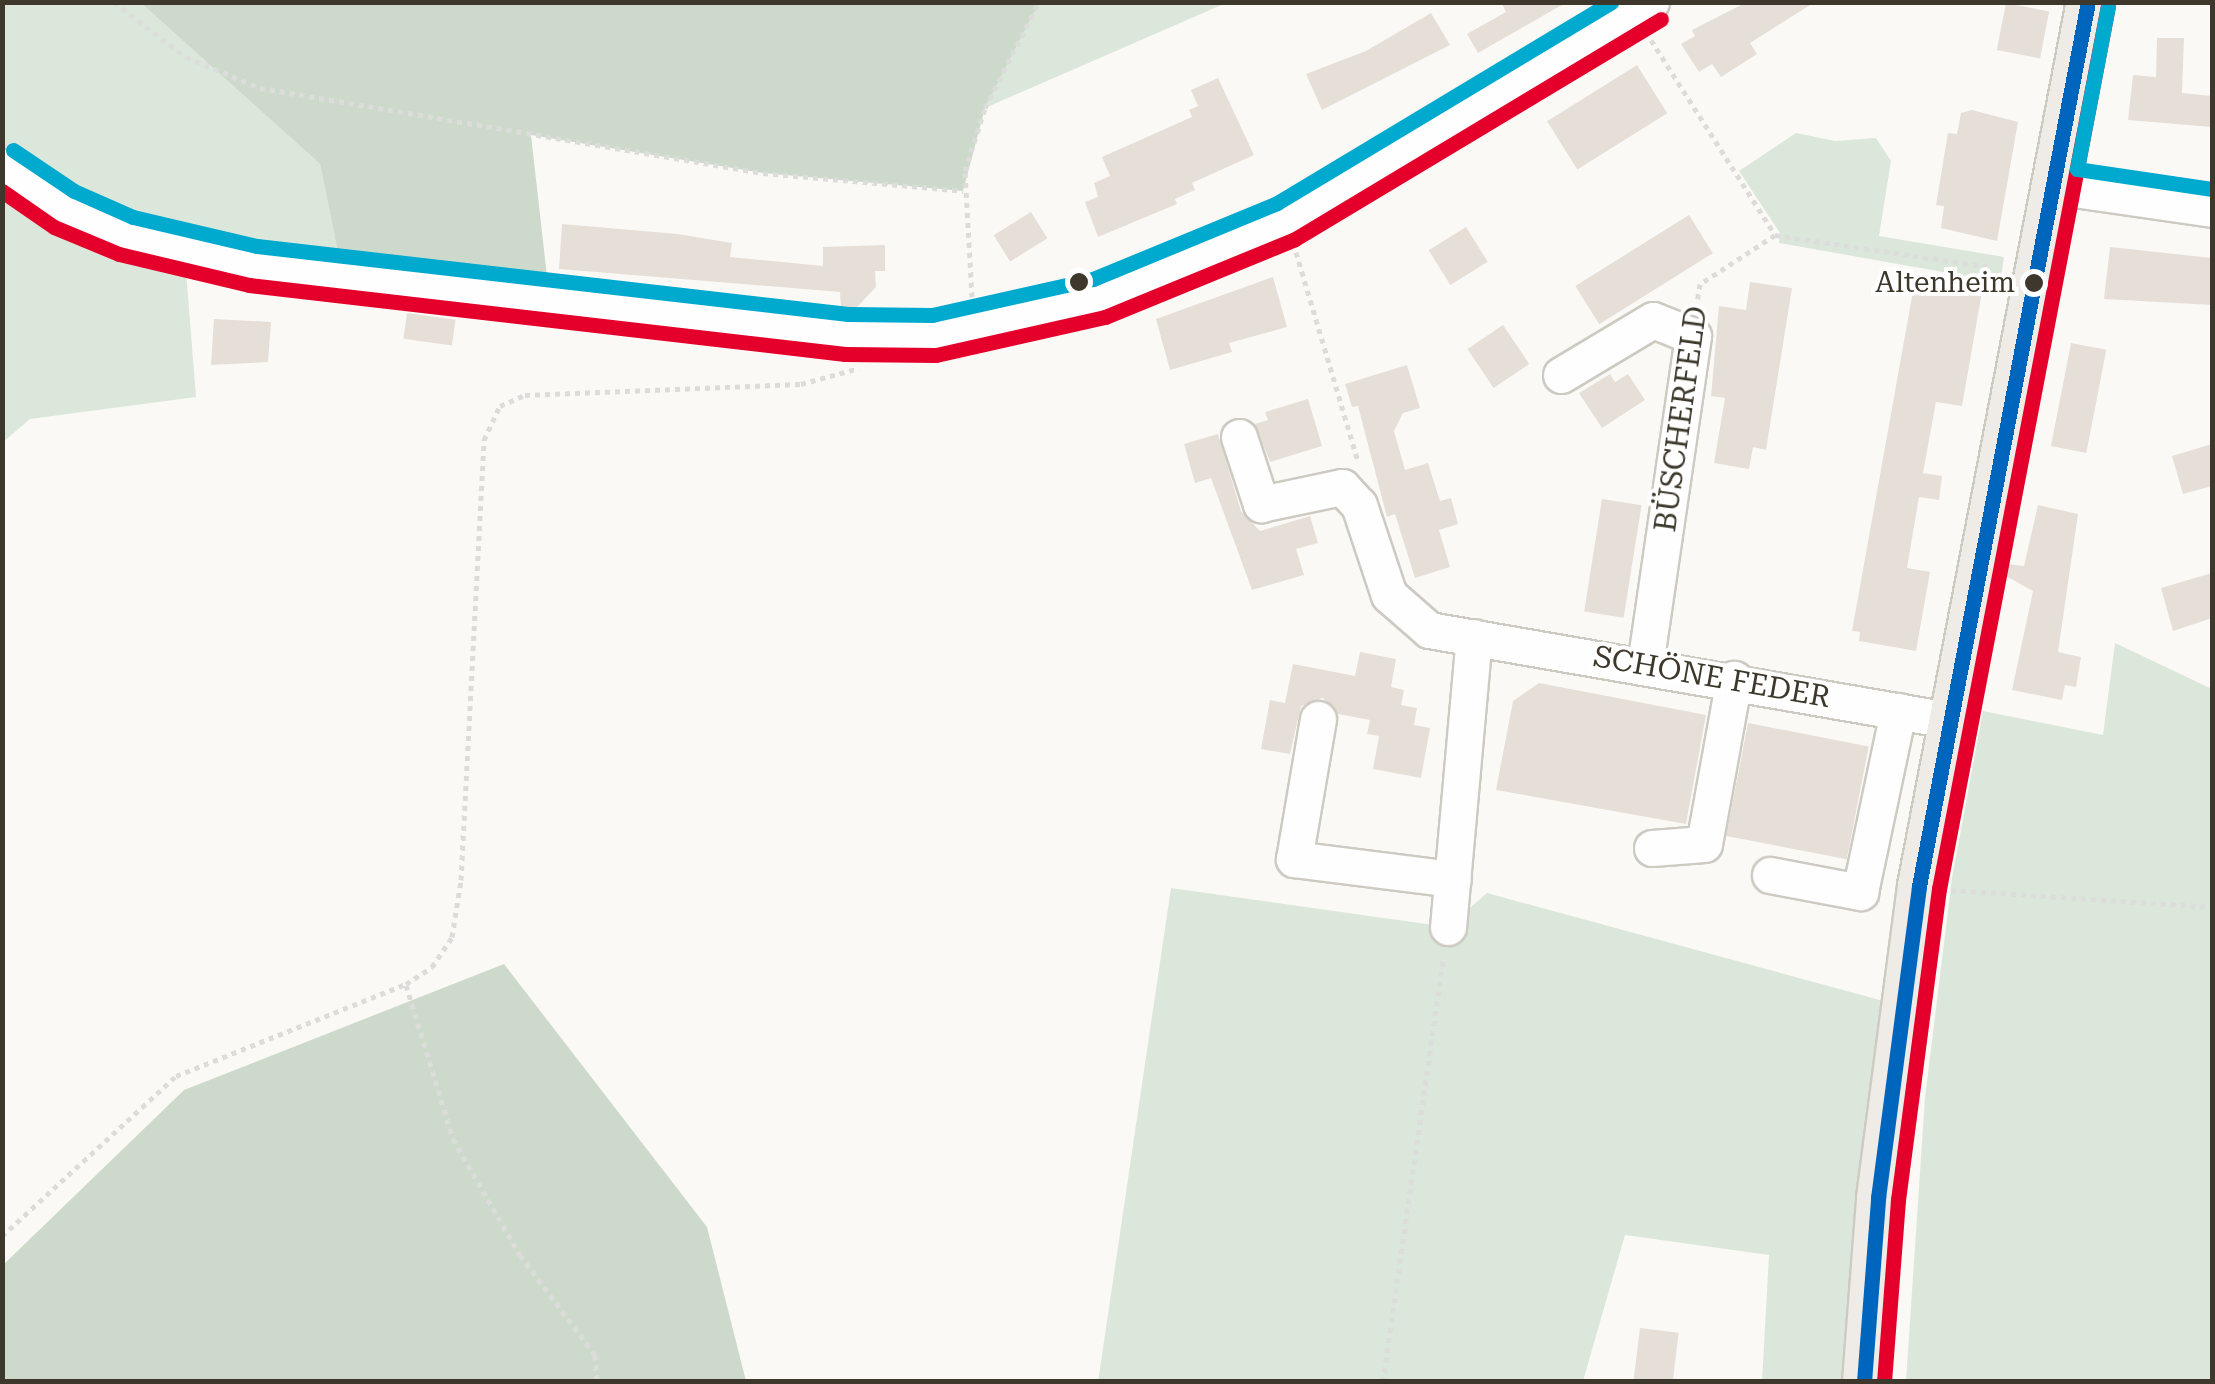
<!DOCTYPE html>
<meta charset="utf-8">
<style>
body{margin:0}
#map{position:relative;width:2215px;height:1384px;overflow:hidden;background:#fbf9f5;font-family:"Roboto Serif",serif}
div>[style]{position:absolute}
.green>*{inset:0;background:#dbe7da}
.forest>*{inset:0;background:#cddacb}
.building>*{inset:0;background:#e6dfd8;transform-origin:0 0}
.path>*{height:5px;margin-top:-2.5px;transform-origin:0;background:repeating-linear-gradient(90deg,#dcdcdb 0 5px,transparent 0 10px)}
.roads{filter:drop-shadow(2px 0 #cdcac2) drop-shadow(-2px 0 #cdcac2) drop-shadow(0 2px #cdcac2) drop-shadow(0 -2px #cdcac2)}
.minor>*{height:35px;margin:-17.5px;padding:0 17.5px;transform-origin:17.5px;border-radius:17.5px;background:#fefefe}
.major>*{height:42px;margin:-21px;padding:0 21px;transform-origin:21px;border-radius:21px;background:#efebe6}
.bus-1>*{height:15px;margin:-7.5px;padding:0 7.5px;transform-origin:7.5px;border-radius:7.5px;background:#0065bd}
.bus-2>*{height:15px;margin:-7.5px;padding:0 7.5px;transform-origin:7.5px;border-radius:7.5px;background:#e4002b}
.bus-3>*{height:15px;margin:-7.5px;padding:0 7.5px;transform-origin:7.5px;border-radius:7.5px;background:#00a9ce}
.dots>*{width:28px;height:28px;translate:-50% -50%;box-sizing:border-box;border:5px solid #fff;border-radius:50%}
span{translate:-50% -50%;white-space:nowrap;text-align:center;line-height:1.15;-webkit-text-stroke:8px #fff;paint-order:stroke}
.bus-label{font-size:28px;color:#3d382b}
.right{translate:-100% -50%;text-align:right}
.street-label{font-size:30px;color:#3d382b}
.frame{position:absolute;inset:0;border:5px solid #3d382b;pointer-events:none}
</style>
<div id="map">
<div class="green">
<i style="clip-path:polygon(2px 3px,141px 3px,320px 164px,339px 257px,184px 242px,59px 193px,3px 150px)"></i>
<i style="clip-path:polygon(1039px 3px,1226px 3px,985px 108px)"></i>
<i style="clip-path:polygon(1796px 133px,1835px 141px,1876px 138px,1891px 161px,1879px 236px,2004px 257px,2000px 282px,1779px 243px,1780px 233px,1739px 171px)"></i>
<i style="clip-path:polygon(3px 187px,56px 224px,186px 271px,196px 397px,30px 419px,3px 442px)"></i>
<i style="clip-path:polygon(2115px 643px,2212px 689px,2212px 1381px,1906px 1381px,1925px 1098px,1952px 878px,1983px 711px,2103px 735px)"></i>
<i style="clip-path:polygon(1171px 888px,1448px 927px,1487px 893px,1887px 1002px,1849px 1381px,1762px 1381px,1769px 1255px,1625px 1235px,1583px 1381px,1098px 1382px)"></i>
</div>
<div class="forest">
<i style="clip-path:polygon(141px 3px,1039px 3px,985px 108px,963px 191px,763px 173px,531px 135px,548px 285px,339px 257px,320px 164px)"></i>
<i style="clip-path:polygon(504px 964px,707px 1227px,746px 1381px,3px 1381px,3px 1265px,184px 1090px)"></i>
</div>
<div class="building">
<i style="clip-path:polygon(1501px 2px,1567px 2px,1478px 53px,1467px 34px,1506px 12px)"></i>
<i style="clip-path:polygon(1747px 2px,1815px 2px,1750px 43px,1757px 54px,1721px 77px,1712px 64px,1699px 72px,1681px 44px,1695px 36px,1692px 30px)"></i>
<i style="left:2006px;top:3px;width:44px;height:48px;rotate:11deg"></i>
<i style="clip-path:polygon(1431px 13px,1450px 45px,1322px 110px,1306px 74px,1366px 51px)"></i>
<i style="clip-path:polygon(2157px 38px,2184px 38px,2182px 93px,2212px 96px,2212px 127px,2128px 120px,2133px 75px,2156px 77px)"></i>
<i style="left:1637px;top:65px;width:57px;height:106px;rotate:58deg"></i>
<i style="clip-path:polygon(1218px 78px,1254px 155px,1192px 183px,1195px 190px,1175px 199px,1177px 204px,1098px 237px,1085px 202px,1098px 197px,1094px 183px,1110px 176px,1102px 157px,1192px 117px,1189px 110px,1198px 106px,1191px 90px)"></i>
<i style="clip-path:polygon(1972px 110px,2018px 122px,1997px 241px,1941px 228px,1944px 206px,1936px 205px,1948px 133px,1957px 134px,1961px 113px)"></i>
<i style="left:1031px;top:212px;width:31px;height:44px;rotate:58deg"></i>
<i style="left:1689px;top:215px;width:45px;height:134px;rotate:58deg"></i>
<i style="clip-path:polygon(562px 224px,678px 234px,732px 243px,730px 257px,823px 266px,823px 247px,885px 245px,885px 271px,875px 271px,876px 287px,857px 307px,841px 307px,840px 292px,559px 269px)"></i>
<i style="left:1466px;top:227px;width:41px;height:44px;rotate:58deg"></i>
<i style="clip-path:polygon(2110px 247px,2212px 258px,2212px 305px,2104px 299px)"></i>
<i style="clip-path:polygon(1273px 277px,1287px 327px,1229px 343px,1232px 352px,1170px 370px,1156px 319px)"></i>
<i style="clip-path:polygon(1915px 280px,1982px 292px,1962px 406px,1936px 402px,1923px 473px,1942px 476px,1939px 500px,1919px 497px,1907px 568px,1930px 572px,1916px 651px,1859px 641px,1860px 632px,1852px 631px)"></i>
<i style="clip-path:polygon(1750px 282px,1792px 288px,1766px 450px,1753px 447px,1749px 469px,1714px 463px,1725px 398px,1711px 396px,1719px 306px,1746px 310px)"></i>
<i style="left:407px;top:313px;width:49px;height:26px;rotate:8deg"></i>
<i style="clip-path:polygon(214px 319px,271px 322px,268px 362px,211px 365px)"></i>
<i style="left:1503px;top:325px;width:47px;height:43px;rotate:56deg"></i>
<i style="left:2071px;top:343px;width:36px;height:105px;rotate:11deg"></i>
<i style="clip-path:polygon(1407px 365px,1420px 408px,1403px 413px,1394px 431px,1405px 470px,1428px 463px,1440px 501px,1451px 498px,1458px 524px,1439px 530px,1450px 567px,1415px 578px,1395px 514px,1387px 517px,1358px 406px,1352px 407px,1345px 384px)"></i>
<i style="clip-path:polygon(1610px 374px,1615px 382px,1628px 374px,1645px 400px,1602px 428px,1579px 393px)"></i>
<i style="clip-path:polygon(1308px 399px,1322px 446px,1270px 462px,1255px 424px,1268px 420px,1265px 412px)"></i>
<i style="clip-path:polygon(1218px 434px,1241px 511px,1260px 531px,1310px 516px,1318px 543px,1296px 549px,1304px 575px,1252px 590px,1211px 478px,1195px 483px,1184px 444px)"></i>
<i style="clip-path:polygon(2212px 444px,2212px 486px,2183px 494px,2172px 456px)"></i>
<i style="left:1602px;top:499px;width:40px;height:114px;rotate:9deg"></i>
<i style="clip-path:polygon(2038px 505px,2078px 514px,2058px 652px,2081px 657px,2076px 687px,2065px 685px,2062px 700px,2012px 690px,2033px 591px,2004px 575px,2006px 564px,2024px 566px)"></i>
<i style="clip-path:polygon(2212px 573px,2212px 618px,2173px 631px,2161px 588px)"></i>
<i style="clip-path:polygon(1360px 652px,1396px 659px,1391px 687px,1404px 690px,1401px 705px,1417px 708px,1414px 725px,1430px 728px,1421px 778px,1373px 769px,1379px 736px,1367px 734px,1370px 720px,1338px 714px,1323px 698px,1301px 706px,1290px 754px,1261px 749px,1270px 700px,1285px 703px,1293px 664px,1355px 676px)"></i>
<i style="clip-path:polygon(1539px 683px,1706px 715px,1686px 824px,1496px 790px,1513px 701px)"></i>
<i style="left:1748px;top:723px;width:123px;height:115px;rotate:11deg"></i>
<i style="left:1640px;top:1328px;width:39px;height:54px;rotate:7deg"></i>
</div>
<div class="path">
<i style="left:114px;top:2px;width:91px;rotate:37.4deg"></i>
<i style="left:186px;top:57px;width:80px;rotate:22.7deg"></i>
<i style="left:260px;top:88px;width:510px;rotate:9.59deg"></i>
<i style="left:763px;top:173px;width:201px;rotate:5.1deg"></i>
<i style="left:1651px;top:40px;width:231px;rotate:57.5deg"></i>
<i style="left:1775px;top:235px;width:90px;rotate:146.8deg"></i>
<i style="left:1700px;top:284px;width:19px;rotate:99deg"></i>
<i style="left:1775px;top:235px;width:215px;rotate:8.5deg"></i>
<i style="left:1296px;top:252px;width:218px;rotate:73.5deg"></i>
<i style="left:972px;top:297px;width:126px;rotate:-93.2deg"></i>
<i style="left:965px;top:171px;width:66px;rotate:-72.4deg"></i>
<i style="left:985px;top:108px;width:119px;rotate:-63deg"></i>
<i style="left:1951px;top:890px;width:262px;rotate:3.7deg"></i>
<i style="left:406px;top:985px;width:161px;rotate:73deg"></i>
<i style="left:453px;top:1139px;width:134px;rotate:60deg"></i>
<i style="left:520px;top:1255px;width:125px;rotate:53.1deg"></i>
<i style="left:595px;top:1355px;width:27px;rotate:86deg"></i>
<i style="left:2px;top:1236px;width:236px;rotate:-42.6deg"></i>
<i style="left:176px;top:1076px;width:248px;rotate:-21.8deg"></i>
<i style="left:406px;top:984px;width:31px;rotate:-33deg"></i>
<i style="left:432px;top:967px;width:36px;rotate:-56deg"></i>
<i style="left:452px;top:937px;width:58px;rotate:-81deg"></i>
<i style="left:461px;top:880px;width:441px;rotate:-87deg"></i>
<i style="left:484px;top:440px;width:38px;rotate:-65deg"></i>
<i style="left:500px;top:406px;width:27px;rotate:-24deg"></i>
<i style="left:525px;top:395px;width:276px;rotate:-2.3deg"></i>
<i style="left:801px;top:384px;width:60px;rotate:-15.4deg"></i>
<i style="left:1383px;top:1382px;width:427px;rotate:-81.9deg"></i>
</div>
<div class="roads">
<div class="minor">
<i style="left:2px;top:167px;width:75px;rotate:34.1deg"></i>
<i style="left:64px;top:209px;width:69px;rotate:23.2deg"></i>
<i style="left:127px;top:236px;width:130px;rotate:13.3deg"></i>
<i style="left:254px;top:266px;width:597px;rotate:6.54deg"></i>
<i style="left:847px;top:334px;width:87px;rotate:0.7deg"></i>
<i style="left:934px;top:335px;width:169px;rotate:-12.6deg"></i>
<i style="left:1099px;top:298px;width:202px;rotate:-22.4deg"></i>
<i style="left:1286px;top:221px;width:426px;rotate:-31deg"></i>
<i style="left:2053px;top:186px;width:161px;rotate:8.2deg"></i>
<i style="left:1561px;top:375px;width:107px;rotate:-30.9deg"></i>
<i style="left:1653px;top:320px;width:43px;rotate:21.8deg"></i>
<i style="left:1693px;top:336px;width:332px;rotate:98.3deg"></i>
<i style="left:1239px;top:437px;width:71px;rotate:71.8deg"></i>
<i style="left:1261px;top:504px;width:83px;rotate:-11.9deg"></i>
<i style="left:1342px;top:487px;width:25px;rotate:47deg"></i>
<i style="left:1359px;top:505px;width:95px;rotate:71.6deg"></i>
<i style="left:1389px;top:595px;width:53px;rotate:41.2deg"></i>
<i style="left:1429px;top:630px;width:527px;rotate:9.84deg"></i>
<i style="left:1318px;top:719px;width:142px;rotate:99.7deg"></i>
<i style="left:1294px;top:859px;width:160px;rotate:7.2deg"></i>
<i style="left:1652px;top:848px;width:52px;rotate:-4.4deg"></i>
<i style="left:1704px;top:844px;width:168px;rotate:-79.7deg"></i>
<i style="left:1770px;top:875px;width:92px;rotate:10.7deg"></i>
<i style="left:1860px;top:892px;width:185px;rotate:-78.1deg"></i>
<i style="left:1448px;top:927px;width:291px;rotate:-84.9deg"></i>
</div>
<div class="major">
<i style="left:1864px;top:1382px;width:185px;rotate:-85.6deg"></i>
<i style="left:1878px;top:1198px;width:315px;rotate:-82.5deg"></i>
<i style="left:1919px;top:886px;width:900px;rotate:-79.18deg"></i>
</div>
</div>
<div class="bus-1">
<i style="left:1864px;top:1382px;width:185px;rotate:-85.6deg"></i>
<i style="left:1878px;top:1198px;width:315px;rotate:-82.5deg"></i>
<i style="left:1919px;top:886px;width:900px;rotate:-79.18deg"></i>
</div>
<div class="bus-2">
<i style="left:2px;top:191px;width:63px;rotate:34.7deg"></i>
<i style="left:54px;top:227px;width:70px;rotate:22.6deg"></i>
<i style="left:119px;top:254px;width:134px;rotate:13.4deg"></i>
<i style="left:249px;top:285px;width:600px;rotate:6.6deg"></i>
<i style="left:845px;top:354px;width:91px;rotate:0.6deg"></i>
<i style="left:936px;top:355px;width:173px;rotate:-12.7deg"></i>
<i style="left:1105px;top:317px;width:205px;rotate:-22.3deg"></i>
<i style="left:1295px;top:239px;width:427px;rotate:-31deg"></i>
<i style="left:1884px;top:1382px;width:183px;rotate:-85.6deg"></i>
<i style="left:1898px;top:1200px;width:314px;rotate:-82.5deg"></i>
<i style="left:1939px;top:889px;width:899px;rotate:-79.17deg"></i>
</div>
<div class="bus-3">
<i style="left:2108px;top:6px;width:166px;rotate:100.8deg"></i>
<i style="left:2077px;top:169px;width:136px;rotate:8.4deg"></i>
<i style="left:13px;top:150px;width:73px;rotate:33.9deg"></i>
<i style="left:74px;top:191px;width:64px;rotate:23.8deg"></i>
<i style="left:133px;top:217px;width:127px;rotate:13.2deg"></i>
<i style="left:257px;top:246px;width:595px;rotate:6.56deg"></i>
<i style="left:848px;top:314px;width:84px;rotate:0.7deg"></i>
<i style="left:932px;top:315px;width:165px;rotate:-12.6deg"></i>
<i style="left:1093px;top:279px;width:199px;rotate:-22.4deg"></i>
<i style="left:1277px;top:203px;width:390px;rotate:-31deg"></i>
</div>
<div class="dots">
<i style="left:1079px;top:282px;background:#3d382b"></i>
<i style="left:2034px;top:283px;background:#3d382b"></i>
</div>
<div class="bus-label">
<span class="right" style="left:2015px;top:283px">Altenheim</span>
</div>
<div class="street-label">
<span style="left:1681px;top:419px;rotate:-82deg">BÜSCHERFELD</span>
<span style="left:1712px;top:677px;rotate:10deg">SCHÖNE FEDER</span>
</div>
<div class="frame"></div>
</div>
